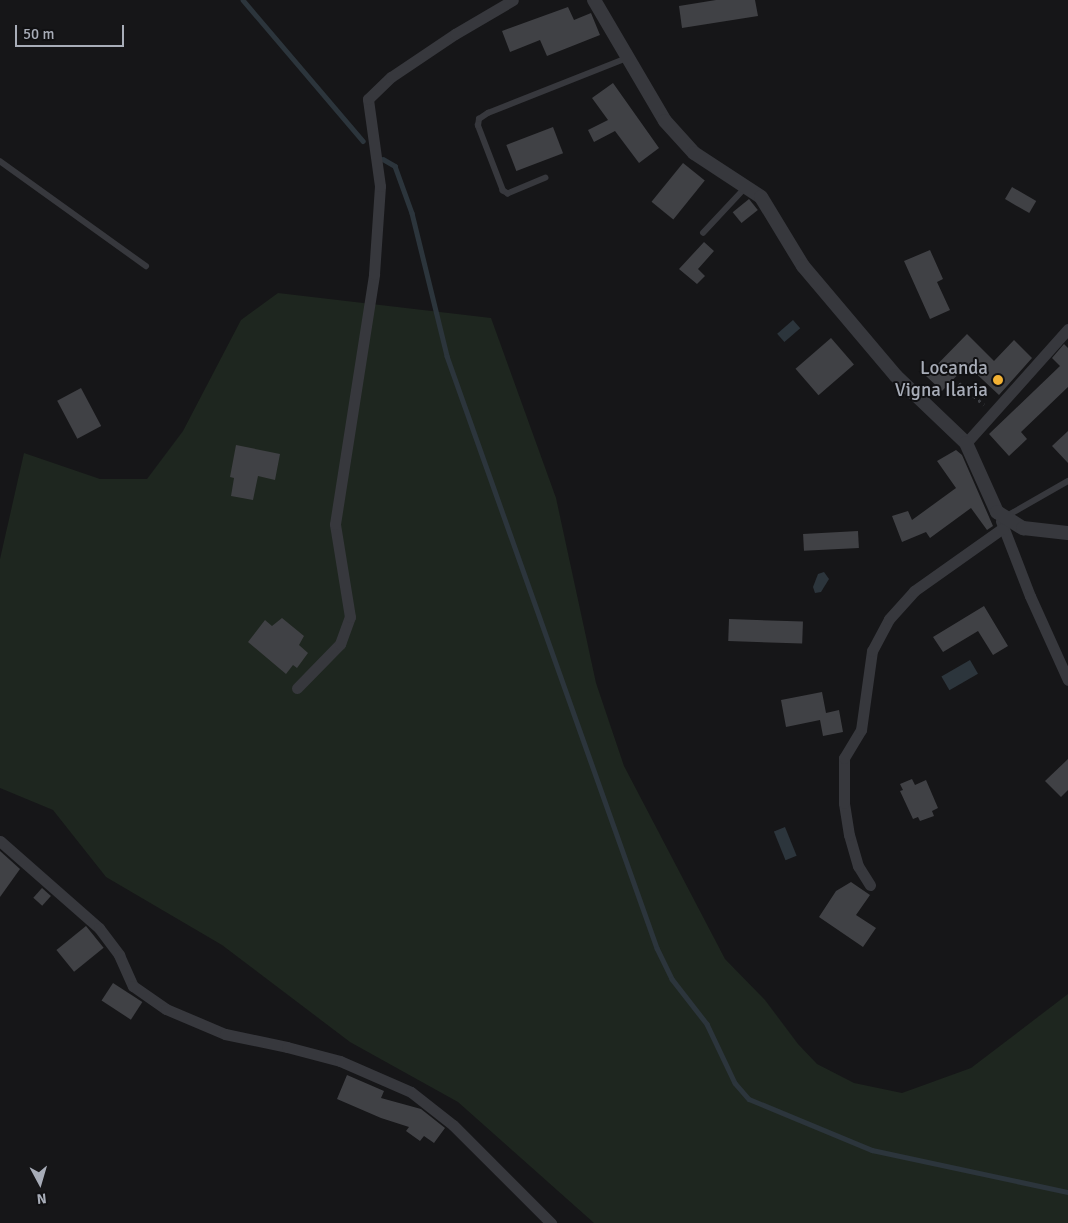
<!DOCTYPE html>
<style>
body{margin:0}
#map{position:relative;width:1068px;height:1223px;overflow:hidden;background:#161618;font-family:Signika,sans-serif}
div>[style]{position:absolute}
.green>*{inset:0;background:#1e261f}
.water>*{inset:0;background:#2c353c;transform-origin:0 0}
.stream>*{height:4.5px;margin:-2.25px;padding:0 2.25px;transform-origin:2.25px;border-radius:2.25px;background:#2c353c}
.building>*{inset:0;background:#404145;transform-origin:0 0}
.path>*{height:2.5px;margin-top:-1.25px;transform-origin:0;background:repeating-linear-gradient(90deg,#3d3f44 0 2.5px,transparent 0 6.5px)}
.service>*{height:5.5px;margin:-2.75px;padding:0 2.75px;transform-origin:2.75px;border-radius:2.75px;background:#37383d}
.minor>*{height:11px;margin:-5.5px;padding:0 5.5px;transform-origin:5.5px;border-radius:5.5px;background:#37383d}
.tertiary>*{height:14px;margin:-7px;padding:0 7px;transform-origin:7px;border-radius:7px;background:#37383d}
.dots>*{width:14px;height:14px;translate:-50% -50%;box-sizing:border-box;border:2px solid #111113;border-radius:50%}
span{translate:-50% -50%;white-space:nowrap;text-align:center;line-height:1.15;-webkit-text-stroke:4px #111113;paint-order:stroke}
.poi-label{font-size:19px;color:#a8adb8}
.right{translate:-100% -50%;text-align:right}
.north{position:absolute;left:15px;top:1158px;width:50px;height:50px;-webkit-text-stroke:4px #111113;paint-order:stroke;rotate:174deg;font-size:14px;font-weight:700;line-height:20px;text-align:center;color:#a8adb8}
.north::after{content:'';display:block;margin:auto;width:18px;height:22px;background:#a8adb8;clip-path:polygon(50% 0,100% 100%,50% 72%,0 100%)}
.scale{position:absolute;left:15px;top:25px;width:109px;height:22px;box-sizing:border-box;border:2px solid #a8adb8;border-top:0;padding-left:6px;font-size:15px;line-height:18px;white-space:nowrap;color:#a8adb8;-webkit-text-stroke:4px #111113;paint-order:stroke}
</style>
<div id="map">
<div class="green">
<i style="clip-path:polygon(278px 293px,491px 318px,556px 498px,596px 683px,624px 766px,725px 959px,765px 1000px,798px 1044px,817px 1064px,854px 1083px,902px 1093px,971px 1068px,1068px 994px,1068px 1223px,594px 1223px,458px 1102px,350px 1042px,222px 945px,106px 877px,53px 810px,0 788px,0 559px,24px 453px,100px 479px,147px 479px,183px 431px,241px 320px)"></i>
</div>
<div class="water">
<i style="left:793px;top:320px;width:11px;height:21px;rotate:49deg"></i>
<i style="clip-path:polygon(824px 572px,829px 579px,821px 592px,815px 593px,813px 587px,818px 574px)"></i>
<i style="left:970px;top:660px;width:16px;height:33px;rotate:60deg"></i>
<i style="left:785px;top:827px;width:31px;height:12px;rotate:68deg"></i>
</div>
<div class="stream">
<i style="left:243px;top:0;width:185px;rotate:49.6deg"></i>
<i style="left:383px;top:159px;width:14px;rotate:30deg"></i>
<i style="left:395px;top:166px;width:50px;rotate:70.1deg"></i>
<i style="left:412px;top:213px;width:147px;rotate:76.2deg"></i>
<i style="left:447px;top:356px;width:628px;rotate:70.47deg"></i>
<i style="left:657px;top:948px;width:34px;rotate:64deg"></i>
<i style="left:672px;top:979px;width:57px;rotate:52.1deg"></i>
<i style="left:707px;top:1024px;width:65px;rotate:64.6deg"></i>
<i style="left:735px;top:1083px;width:21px;rotate:49deg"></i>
<i style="left:749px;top:1099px;width:133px;rotate:22.5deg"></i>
<i style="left:872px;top:1150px;width:200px;rotate:12.1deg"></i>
</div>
<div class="building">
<i style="clip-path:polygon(716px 0,755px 0,758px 16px,682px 28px,679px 6px)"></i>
<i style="clip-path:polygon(568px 7px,574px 20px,591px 13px,600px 35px,547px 56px,540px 40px,510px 52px,502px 31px)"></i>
<i style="clip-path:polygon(613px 83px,659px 148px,639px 163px,615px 131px,594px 142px,588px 130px,608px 120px,592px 98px)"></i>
<i style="left:553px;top:127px;width:28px;height:50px;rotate:69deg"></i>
<i style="left:683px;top:163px;width:28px;height:50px;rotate:39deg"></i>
<i style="left:1012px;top:187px;width:28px;height:14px;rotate:30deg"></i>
<i style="left:749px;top:199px;width:14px;height:21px;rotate:51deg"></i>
<i style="clip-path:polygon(704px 242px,714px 251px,698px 269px,705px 276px,697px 284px,679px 269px)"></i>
<i style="clip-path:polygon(930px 250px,943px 279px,937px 282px,950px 310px,930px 319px,904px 261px)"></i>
<i style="clip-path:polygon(967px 334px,994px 361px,1014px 340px,1032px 358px,999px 395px,967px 365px,942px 391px,926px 376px)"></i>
<i style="left:831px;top:338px;width:35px;height:47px;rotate:49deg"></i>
<i style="clip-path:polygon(1064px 344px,1068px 348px,1068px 387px,1021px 432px,1027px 439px,1009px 456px,989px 434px,1060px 366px,1052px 358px)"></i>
<i style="left:81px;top:388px;width:43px;height:27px;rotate:62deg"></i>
<i style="clip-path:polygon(1068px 431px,1068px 463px,1052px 446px)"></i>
<i style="clip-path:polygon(236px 445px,280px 454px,275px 480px,258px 476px,253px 500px,231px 496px,234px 478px,230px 477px)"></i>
<i style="clip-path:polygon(956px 450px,962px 455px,993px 526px,987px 530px,971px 508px,930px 538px,926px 532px,902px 542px,892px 516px,908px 511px,912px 520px,956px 488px,937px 461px)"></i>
<i style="left:858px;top:531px;width:17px;height:55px;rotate:87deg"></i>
<i style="clip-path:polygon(984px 606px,1008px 646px,993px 655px,978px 631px,943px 652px,933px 637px)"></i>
<i style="clip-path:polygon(282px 618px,304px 636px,299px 645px,308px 653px,297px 668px,293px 665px,286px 674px,248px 642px,265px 620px,272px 626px)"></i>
<i style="left:729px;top:619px;width:74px;height:22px;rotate:2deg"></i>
<i style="clip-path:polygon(822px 692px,826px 713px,839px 710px,843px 732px,823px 736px,820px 720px,786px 727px,781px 700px)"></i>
<i style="clip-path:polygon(1068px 759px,1068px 790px,1061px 797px,1045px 781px)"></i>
<i style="clip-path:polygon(912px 779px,915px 785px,926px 780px,938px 808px,932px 811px,934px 816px,920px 821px,918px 817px,913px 819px,900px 791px,903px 790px,900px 784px)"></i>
<i style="clip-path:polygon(0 851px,20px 869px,0 897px)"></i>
<i style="clip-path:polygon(851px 882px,870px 895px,856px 915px,876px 928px,863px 947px,819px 917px,836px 891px)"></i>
<i style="left:42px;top:888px;width:12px;height:13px;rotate:42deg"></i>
<i style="left:86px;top:926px;width:28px;height:38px;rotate:51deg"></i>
<i style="left:113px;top:983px;width:35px;height:21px;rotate:33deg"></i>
<i style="clip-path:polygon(347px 1075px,384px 1091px,381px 1098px,421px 1109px,445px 1128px,434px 1143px,424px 1136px,420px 1141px,406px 1131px,409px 1127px,381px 1118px,337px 1099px)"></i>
</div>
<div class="path">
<i style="left:959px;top:383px;width:33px;rotate:41deg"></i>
</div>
<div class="service">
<i style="left:0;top:161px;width:180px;rotate:35.7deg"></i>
<i style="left:546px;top:178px;width:41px;rotate:157.2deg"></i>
<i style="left:508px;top:194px;width:6px;rotate:-149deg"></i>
<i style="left:503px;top:191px;width:70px;rotate:-111deg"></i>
<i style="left:478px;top:126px;width:7px;rotate:-82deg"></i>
<i style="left:479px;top:119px;width:11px;rotate:-34deg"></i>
<i style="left:488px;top:113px;width:149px;rotate:-21.6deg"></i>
<i style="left:703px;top:233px;width:62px;rotate:-47deg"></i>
<i style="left:1007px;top:516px;width:70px;rotate:-29.8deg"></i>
</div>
<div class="minor">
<i style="left:966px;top:443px;width:153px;rotate:-48.2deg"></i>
<i style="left:1001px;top:521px;width:80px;rotate:68.9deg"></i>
<i style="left:1030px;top:596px;width:92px;rotate:65.7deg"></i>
<i style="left:297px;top:688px;width:62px;rotate:-45.7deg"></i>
<i style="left:340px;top:644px;width:29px;rotate:-70deg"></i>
<i style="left:350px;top:617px;width:94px;rotate:-99.2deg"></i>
<i style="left:335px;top:524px;width:253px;rotate:-81.1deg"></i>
<i style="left:374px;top:274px;width:88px;rotate:-86.1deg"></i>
<i style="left:380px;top:186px;width:88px;rotate:-97.9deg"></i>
<i style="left:368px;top:99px;width:32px;rotate:-44deg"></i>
<i style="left:391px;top:77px;width:77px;rotate:-33.9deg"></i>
<i style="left:455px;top:34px;width:67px;rotate:-30.4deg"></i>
<i style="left:0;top:841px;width:132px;rotate:41.3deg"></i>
<i style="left:99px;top:928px;width:34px;rotate:53deg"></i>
<i style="left:119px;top:955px;width:34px;rotate:66deg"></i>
<i style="left:133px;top:986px;width:40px;rotate:34.9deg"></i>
<i style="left:166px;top:1009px;width:64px;rotate:23deg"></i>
<i style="left:225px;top:1034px;width:63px;rotate:11.8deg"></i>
<i style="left:287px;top:1047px;width:55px;rotate:14.8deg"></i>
<i style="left:340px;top:1061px;width:77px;rotate:23.6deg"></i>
<i style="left:411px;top:1092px;width:53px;rotate:38.2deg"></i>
<i style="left:453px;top:1125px;width:139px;rotate:45deg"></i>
<i style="left:870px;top:885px;width:22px;rotate:-122deg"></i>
<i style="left:858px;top:866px;width:32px;rotate:-106deg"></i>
<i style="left:849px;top:835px;width:32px;rotate:-99deg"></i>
<i style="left:844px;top:803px;width:45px;rotate:-90deg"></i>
<i style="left:844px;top:758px;width:33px;rotate:-59deg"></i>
<i style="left:861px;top:730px;width:80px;rotate:-82.1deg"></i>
<i style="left:872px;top:651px;width:36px;rotate:-62deg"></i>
<i style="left:889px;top:619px;width:38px;rotate:-48deg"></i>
<i style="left:914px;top:591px;width:109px;rotate:-35.3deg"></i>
</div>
<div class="tertiary">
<i style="left:594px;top:0;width:140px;rotate:59.6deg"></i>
<i style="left:665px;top:121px;width:43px;rotate:47.8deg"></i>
<i style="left:694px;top:153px;width:80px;rotate:33.3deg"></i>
<i style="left:761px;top:197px;width:81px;rotate:58.7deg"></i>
<i style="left:803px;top:266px;width:144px;rotate:49.8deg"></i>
<i style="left:896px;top:376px;width:97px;rotate:43.7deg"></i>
<i style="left:966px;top:443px;width:76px;rotate:65.8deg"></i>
<i style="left:997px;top:512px;width:31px;rotate:32deg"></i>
<i style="left:1023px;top:528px;width:45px;rotate:6.3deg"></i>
</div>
<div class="dots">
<i style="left:998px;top:380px;background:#f2b134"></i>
</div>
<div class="poi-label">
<span class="right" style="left:988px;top:380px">Locanda<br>Vigna Ilaria</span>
</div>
<div class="north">N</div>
<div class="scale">50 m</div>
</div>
